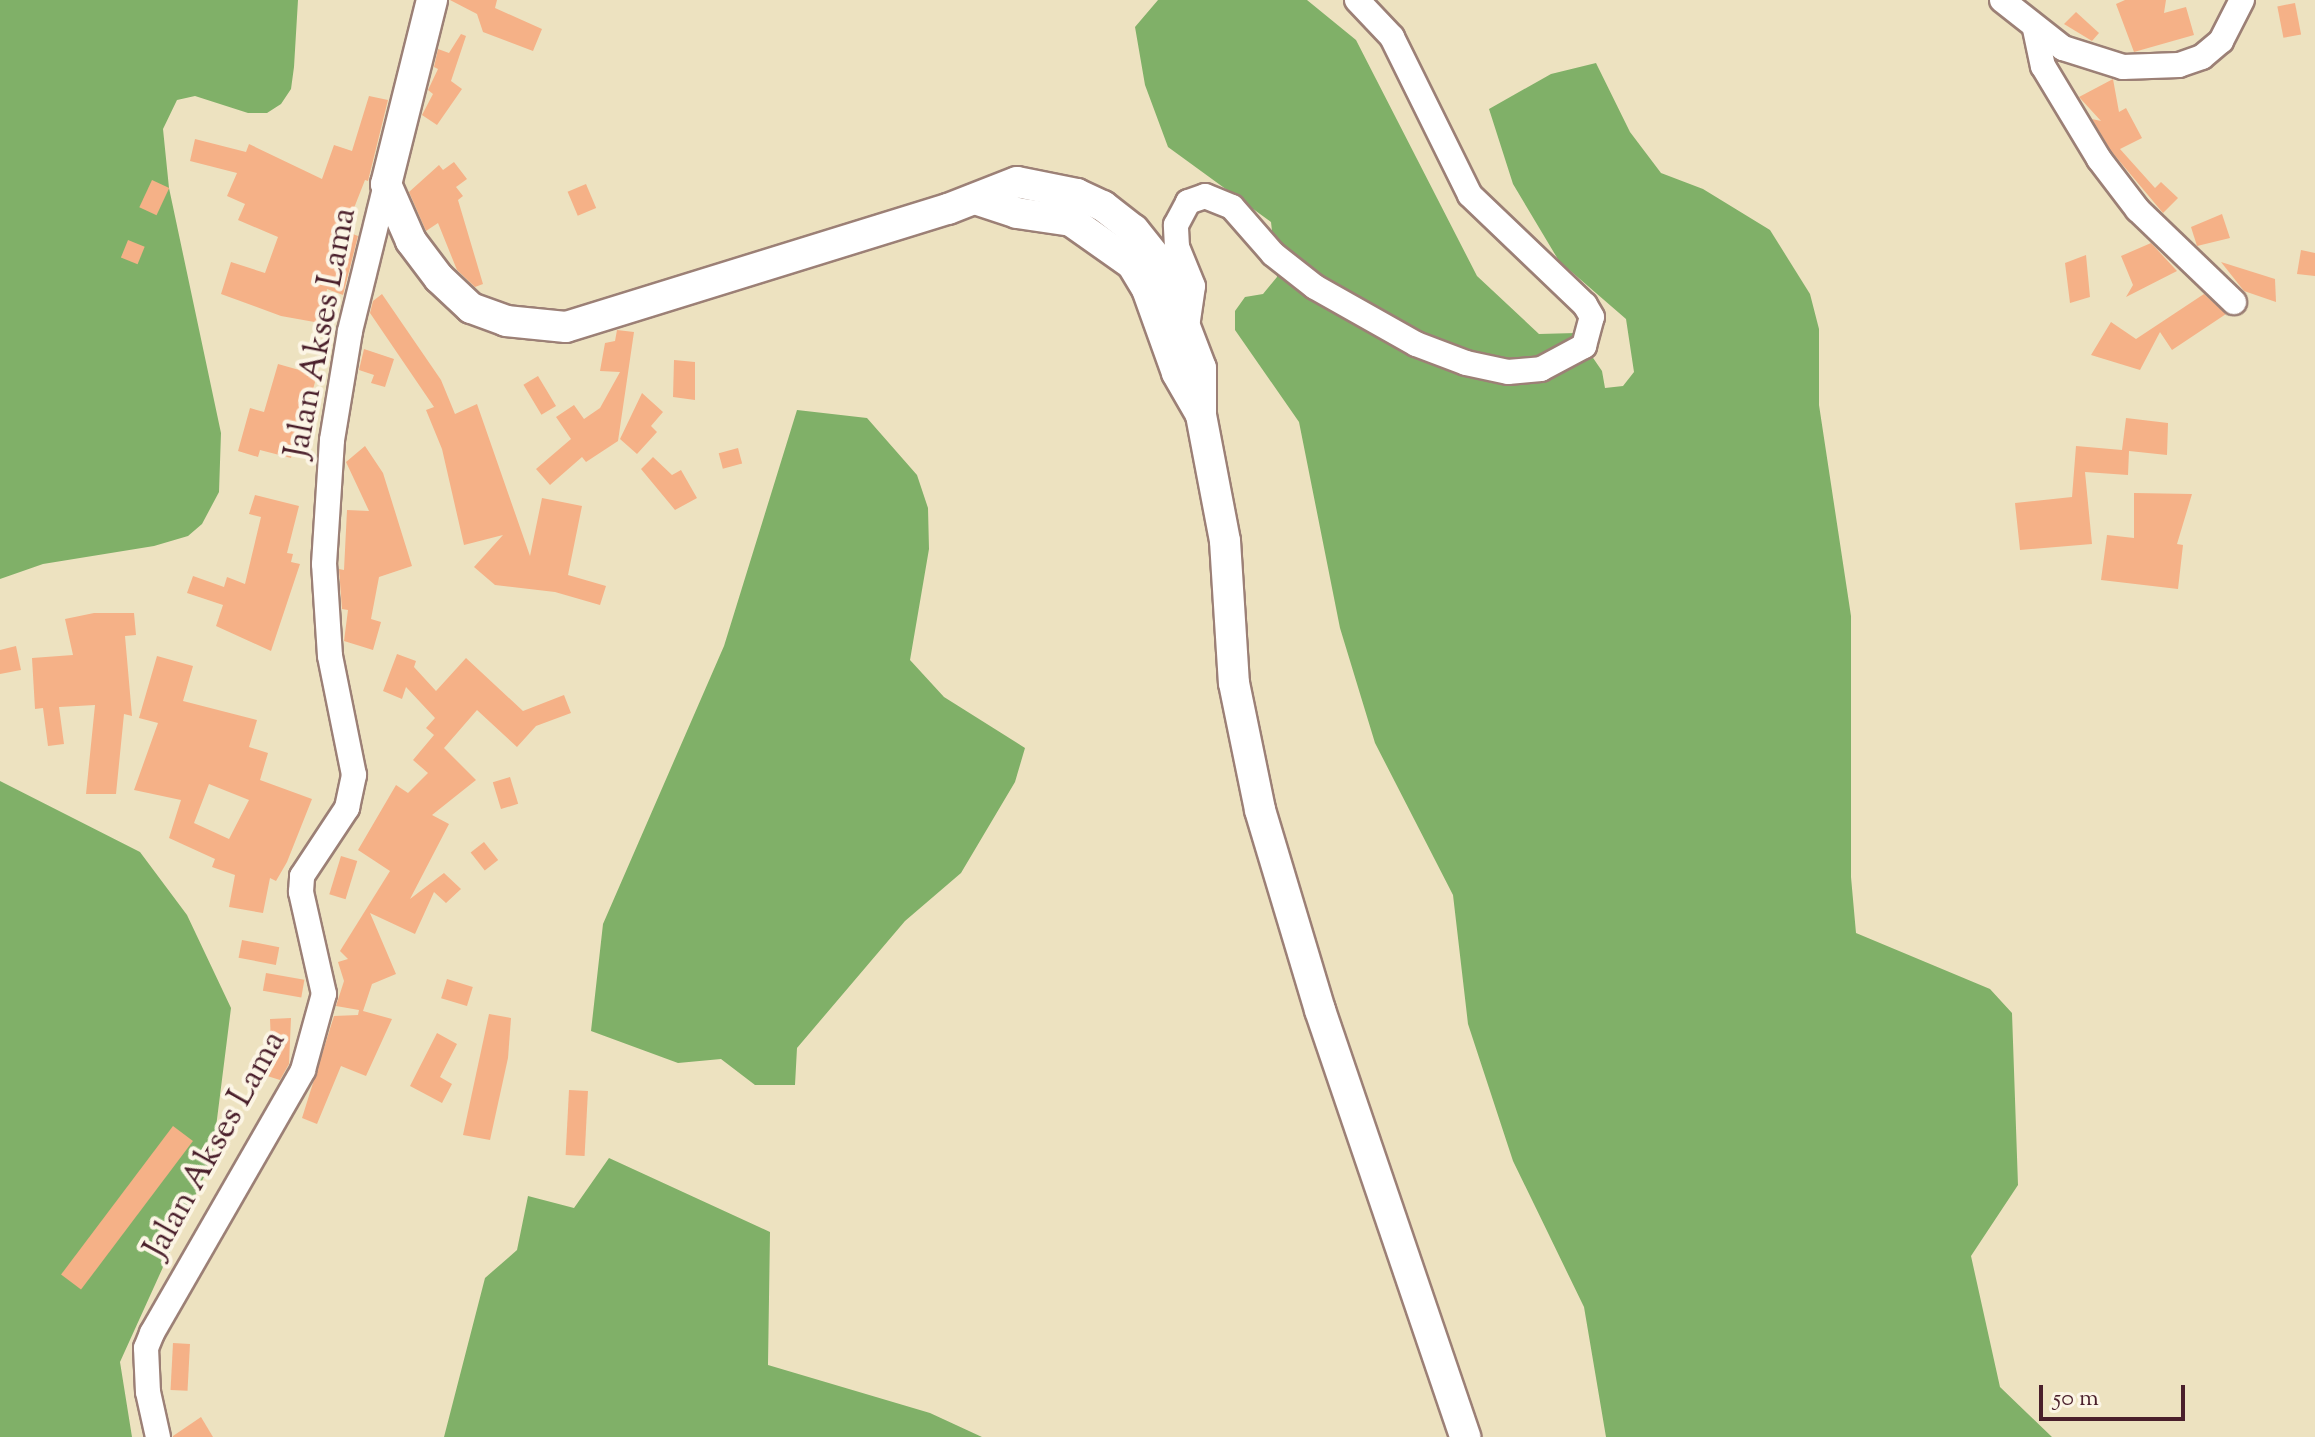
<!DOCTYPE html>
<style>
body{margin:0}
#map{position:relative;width:2315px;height:1437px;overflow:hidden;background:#ede2c0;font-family:"Sorts Mill Goudy",serif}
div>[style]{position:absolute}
.forest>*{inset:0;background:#80b068}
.building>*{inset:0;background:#f5b187;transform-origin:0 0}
.roads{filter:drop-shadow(2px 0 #9c8076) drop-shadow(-2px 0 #9c8076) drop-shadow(0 2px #9c8076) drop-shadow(0 -2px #9c8076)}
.minor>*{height:24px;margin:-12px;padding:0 12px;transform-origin:12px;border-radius:12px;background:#fff}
.major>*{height:30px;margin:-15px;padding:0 15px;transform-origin:15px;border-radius:15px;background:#fff}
span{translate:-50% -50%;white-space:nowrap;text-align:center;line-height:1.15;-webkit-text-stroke:8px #fcf5e5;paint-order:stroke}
.street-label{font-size:34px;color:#4a1f2b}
.scale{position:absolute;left:2039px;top:1385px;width:146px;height:36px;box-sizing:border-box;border:4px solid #4a1f2b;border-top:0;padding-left:10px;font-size:24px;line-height:28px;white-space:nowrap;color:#4a1f2b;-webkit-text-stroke:6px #fcf5e5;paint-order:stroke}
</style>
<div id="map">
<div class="forest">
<i style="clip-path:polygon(0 0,298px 0,294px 67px,291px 89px,281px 104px,267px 113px,248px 113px,195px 96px,177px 100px,163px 129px,169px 188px,221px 433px,219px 492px,202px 524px,188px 536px,154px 546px,43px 564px,0 579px)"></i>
<i style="clip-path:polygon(1158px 0,1307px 0,1356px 40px,1477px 276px,1539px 334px,1576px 333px,1602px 371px,1605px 388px,1623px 386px,1634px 372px,1626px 319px,1559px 261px,1513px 184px,1489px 109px,1551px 74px,1596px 63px,1630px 132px,1661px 173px,1703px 189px,1770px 230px,1810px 294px,1819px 329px,1819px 405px,1851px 616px,1851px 877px,1856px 933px,1990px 989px,2012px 1013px,2018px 1185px,1971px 1256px,2000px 1387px,2052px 1437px,1606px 1437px,1584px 1307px,1513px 1161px,1468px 1024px,1453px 895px,1375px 743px,1340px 628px,1299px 422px,1235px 330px,1235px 311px,1245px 297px,1263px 294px,1277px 277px,1271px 222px,1168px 147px,1145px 85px,1135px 27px)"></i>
<i style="clip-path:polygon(797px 410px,867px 418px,917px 475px,928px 508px,929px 549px,910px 660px,944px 697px,1025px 748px,1015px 782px,961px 873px,905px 921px,797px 1048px,795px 1085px,755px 1085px,721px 1059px,678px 1063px,591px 1031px,603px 924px,724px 646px)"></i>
<i style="clip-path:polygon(0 781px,140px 852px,187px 915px,231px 1008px,212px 1159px,120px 1362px,132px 1437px,0 1437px)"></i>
<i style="clip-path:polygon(609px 1158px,770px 1232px,768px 1365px,930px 1413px,982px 1437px,444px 1437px,485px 1278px,517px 1250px,528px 1196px,574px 1208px)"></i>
</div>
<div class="building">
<i style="clip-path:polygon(450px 0,497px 0,495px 8px,542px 29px,533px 51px,483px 32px,477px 14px)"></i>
<i style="clip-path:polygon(2125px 0,2166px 0,2164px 13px,2186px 7px,2194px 35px,2134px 52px,2116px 4px)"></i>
<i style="left:2295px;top:3px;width:32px;height:18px;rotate:79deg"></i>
<i style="clip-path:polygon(2076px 12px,2099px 33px,2092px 41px,2064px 24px)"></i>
<i style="clip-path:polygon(461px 34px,466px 36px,451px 81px,462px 89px,437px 125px,422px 115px,433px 94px,428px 90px,438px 69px,434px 67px,438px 49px,449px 53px)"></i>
<i style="clip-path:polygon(2113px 79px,2119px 112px,2126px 108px,2142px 138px,2120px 149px,2155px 188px,2161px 182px,2178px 198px,2163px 213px,2111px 151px,2092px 119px,2101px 121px,2079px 97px)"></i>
<i style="clip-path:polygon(369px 96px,388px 100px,368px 181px,365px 180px,345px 231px,358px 236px,343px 295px,327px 289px,320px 323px,281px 316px,221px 294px,231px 262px,265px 273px,278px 237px,238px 220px,245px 204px,227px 196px,237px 173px,190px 161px,195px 139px,246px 152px,249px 144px,322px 179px,334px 145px,352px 151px)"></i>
<i style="clip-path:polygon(454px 162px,467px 179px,456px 187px,463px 196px,458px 200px,483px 284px,475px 287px,457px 270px,438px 223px,426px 231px,409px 192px,439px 165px,443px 170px)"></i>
<i style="left:152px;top:180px;width:19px;height:30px;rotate:25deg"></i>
<i style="left:586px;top:184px;width:26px;height:20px;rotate:67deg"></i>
<i style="clip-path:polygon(2222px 214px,2230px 238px,2197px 246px,2191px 227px)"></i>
<i style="left:128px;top:240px;width:18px;height:19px;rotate:22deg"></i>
<i style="clip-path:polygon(2151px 243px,2177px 271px,2126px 297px,2133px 285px,2121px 256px)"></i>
<i style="clip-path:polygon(2301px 250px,2315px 253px,2315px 276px,2297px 274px)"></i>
<i style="clip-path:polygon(2086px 255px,2090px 297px,2070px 303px,2065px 263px)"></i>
<i style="clip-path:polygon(2221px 262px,2275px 279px,2276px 302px,2244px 291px)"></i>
<i style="clip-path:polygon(382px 294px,441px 380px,455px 414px,477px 404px,530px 556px,542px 498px,582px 506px,568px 575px,606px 586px,600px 605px,555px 592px,495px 585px,474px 567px,503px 535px,464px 545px,442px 449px,426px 410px,434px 407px,370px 313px,373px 301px)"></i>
<i style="clip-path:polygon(2204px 294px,2226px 314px,2172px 350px,2160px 332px,2140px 370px,2091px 355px,2111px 322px,2136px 339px)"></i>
<i style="clip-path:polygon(617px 330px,634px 332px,618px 441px,586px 462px,582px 457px,550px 485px,536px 469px,571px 439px,556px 417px,574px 405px,584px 419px,600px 408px,620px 372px,600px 371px,605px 343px,615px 341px)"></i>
<i style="clip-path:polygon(364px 349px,394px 359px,385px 387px,371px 383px,374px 375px,359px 370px)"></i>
<i style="clip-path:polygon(674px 360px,695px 362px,695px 400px,673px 397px)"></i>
<i style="clip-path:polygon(278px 364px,317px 375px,308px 407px,316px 410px,310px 429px,300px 426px,291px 458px,260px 450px,258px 457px,238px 451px,250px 408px,264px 412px)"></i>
<i style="left:538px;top:376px;width:35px;height:17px;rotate:59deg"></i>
<i style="clip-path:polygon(642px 393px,663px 412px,651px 426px,657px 432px,637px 454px,620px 439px)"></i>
<i style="clip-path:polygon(2126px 418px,2168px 423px,2167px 455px,2129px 451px,2128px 475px,2085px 472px,2092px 544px,2020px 550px,2015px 503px,2072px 497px,2076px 446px,2122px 450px)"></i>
<i style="clip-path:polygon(365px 446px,383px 473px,412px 566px,379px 577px,371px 619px,381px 622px,373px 650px,344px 641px,348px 610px,342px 609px,339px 569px,344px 570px,347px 510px,369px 511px,346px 462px)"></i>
<i style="left:738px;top:448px;width:16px;height:20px;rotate:75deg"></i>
<i style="clip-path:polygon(653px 457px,672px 475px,681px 470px,697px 498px,675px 510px,641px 469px)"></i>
<i style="clip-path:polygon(2134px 493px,2192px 494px,2177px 544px,2183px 545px,2178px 589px,2101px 580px,2107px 535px,2134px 538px)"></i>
<i style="clip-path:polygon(255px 495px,299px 506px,287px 553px,293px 554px,291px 562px,300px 564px,271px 651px,216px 626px,223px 605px,187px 593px,193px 576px,224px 587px,227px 577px,245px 584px,261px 517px,249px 514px)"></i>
<i style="clip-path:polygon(94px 613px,134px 613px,136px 635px,125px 636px,132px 716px,124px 714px,116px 794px,86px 794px,95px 705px,59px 707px,64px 744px,48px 746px,43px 708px,35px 709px,32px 658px,73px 655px,65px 619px)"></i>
<i style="clip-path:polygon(16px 646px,21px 670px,0 674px,0 650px)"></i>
<i style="clip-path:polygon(397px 654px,416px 661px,414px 667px,436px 691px,466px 658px,523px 711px,564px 695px,571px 713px,536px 726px,517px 747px,477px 710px,444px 748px,476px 780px,432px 815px,449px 824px,410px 899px,444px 873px,461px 889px,446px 903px,434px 892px,415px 934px,370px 913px,396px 974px,372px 984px,363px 1011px,392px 1019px,366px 1076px,341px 1066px,317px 1124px,302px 1118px,334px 1016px,358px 1015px,359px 1010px,336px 1006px,344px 981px,338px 962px,348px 959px,340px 951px,390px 871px,358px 850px,396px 785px,408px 793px,428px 773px,413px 760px,434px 735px,426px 728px,435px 718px,406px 687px,402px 699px,383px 691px)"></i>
<i style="clip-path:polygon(evenodd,157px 656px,193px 666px,183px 701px,257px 720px,249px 747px,268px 753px,260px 780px,312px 799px,287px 862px,276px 881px,270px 878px,263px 913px,229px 907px,235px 875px,212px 867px,215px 859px,169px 838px,181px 800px,134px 790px,158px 723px,139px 718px,157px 656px,209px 784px,249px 800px,229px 839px,194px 823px,209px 784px)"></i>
<i style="left:510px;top:777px;width:28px;height:18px;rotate:73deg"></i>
<i style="left:484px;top:842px;width:23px;height:17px;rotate:52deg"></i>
<i style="left:341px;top:856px;width:17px;height:40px;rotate:17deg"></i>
<i style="left:242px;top:940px;width:38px;height:18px;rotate:11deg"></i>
<i style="left:266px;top:973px;width:39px;height:18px;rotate:10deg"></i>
<i style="left:447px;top:979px;width:27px;height:20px;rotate:17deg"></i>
<i style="clip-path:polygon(489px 1014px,511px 1018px,508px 1058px,490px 1140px,463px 1135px)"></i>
<i style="clip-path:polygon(291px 1018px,289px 1064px,280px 1080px,261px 1074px,271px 1043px,270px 1019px)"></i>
<i style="clip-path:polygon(437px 1033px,457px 1044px,440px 1077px,452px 1084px,442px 1103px,410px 1086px)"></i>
<i style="left:569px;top:1090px;width:19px;height:65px;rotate:3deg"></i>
<i style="left:173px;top:1126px;width:25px;height:186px;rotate:37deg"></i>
<i style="left:173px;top:1343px;width:17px;height:47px;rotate:3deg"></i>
<i style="clip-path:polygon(201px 1417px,213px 1437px,173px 1437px,173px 1436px)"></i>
</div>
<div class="roads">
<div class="minor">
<i style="left:2002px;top:0;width:78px;rotate:38.2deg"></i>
<i style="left:2063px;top:48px;width:63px;rotate:17.6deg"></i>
<i style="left:2123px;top:67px;width:56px;rotate:-2deg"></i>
<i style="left:2179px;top:65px;width:24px;rotate:-19deg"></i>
<i style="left:2202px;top:57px;width:25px;rotate:-40deg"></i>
<i style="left:2221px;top:41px;width:46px;rotate:-62.9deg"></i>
<i style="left:2035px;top:29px;width:38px;rotate:78deg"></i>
<i style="left:2043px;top:66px;width:109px;rotate:58.9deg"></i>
<i style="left:2099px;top:159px;width:64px;rotate:52.6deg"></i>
<i style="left:2138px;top:210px;width:133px;rotate:43.8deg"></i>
<i style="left:1187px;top:327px;width:41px;rotate:-81.7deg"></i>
<i style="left:1193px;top:286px;width:42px;rotate:-112.3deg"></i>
<i style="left:1177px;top:247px;width:22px;rotate:-93deg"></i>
<i style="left:1176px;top:225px;width:26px;rotate:-62deg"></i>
<i style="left:1188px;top:202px;width:18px;rotate:-19deg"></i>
<i style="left:1205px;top:196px;width:29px;rotate:22deg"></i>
<i style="left:1232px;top:207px;width:62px;rotate:48.9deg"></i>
<i style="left:1273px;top:254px;width:53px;rotate:38.2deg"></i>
<i style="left:1315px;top:287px;width:116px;rotate:29.4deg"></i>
<i style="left:1416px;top:344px;width:53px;rotate:20.8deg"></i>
<i style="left:1466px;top:363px;width:43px;rotate:12.1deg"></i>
<i style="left:1508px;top:372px;width:33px;rotate:-5deg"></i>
<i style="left:1541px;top:369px;width:49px;rotate:-28.1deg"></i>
<i style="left:1584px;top:346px;width:30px;rotate:-75deg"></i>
<i style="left:1592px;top:317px;width:14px;rotate:-120deg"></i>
<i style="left:1585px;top:305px;width:159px;rotate:-136.3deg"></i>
<i style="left:1470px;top:195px;width:176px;rotate:-116.3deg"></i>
<i style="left:1392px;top:37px;width:51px;rotate:-133.4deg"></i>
<i style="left:158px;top:1437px;width:46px;rotate:-102.5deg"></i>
<i style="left:148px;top:1392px;width:44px;rotate:-92.6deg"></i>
<i style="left:146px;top:1348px;width:16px;rotate:-68deg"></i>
<i style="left:152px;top:1333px;width:303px;rotate:-60.1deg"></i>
<i style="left:303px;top:1070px;width:79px;rotate:-74.6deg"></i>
<i style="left:324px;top:994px;width:105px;rotate:-102.7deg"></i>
<i style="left:301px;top:892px;width:16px;rotate:-86deg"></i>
<i style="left:302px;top:876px;width:82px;rotate:-56.5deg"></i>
<i style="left:347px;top:808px;width:34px;rotate:-78deg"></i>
<i style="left:354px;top:775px;width:121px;rotate:-101.4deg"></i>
<i style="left:330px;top:656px;width:92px;rotate:-93.7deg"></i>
<i style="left:324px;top:564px;width:124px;rotate:-86.3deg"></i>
<i style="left:332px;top:440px;width:110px;rotate:-80.6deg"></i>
<i style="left:350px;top:331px;width:151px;rotate:-76.2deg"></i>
</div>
<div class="major">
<i style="left:432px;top:0;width:190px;rotate:104deg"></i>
<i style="left:386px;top:184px;width:62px;rotate:66.3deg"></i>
<i style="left:411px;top:241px;width:46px;rotate:52.9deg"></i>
<i style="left:439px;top:278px;width:44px;rotate:43.2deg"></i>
<i style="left:471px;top:308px;width:37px;rotate:20deg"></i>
<i style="left:506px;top:321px;width:60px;rotate:5.7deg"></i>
<i style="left:566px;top:327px;width:400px;rotate:-17.2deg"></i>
<i style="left:948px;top:209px;width:74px;rotate:-21.4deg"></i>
<i style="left:1017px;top:182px;width:61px;rotate:11.3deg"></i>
<i style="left:1077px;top:194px;width:29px;rotate:25deg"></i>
<i style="left:1103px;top:206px;width:39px;rotate:38deg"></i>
<i style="left:1134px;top:230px;width:43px;rotate:51.5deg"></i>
<i style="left:1161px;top:264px;width:111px;rotate:69deg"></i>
<i style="left:1201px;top:368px;width:47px;rotate:90deg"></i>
<i style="left:1201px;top:415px;width:128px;rotate:79.2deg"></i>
<i style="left:1225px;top:541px;width:142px;rotate:86.4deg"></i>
<i style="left:1234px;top:683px;width:130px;rotate:78.4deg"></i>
<i style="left:1260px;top:810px;width:209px;rotate:73.3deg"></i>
<i style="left:1320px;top:1010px;width:451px;rotate:71.2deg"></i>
<i style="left:975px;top:199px;width:44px;rotate:18.4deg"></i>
<i style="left:1017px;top:213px;width:55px;rotate:8.4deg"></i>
<i style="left:1071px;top:221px;width:75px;rotate:35.2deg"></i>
<i style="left:1132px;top:264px;width:29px;rotate:59deg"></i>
<i style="left:1147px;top:289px;width:89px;rotate:70.3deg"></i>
<i style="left:1177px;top:373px;width:46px;rotate:60.1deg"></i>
</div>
</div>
<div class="street-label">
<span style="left:322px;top:333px;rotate:-79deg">Jalan Akses Lama</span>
<span style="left:216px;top:1145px;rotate:-61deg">Jalan Akses Lama</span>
</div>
<div class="scale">50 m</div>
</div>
